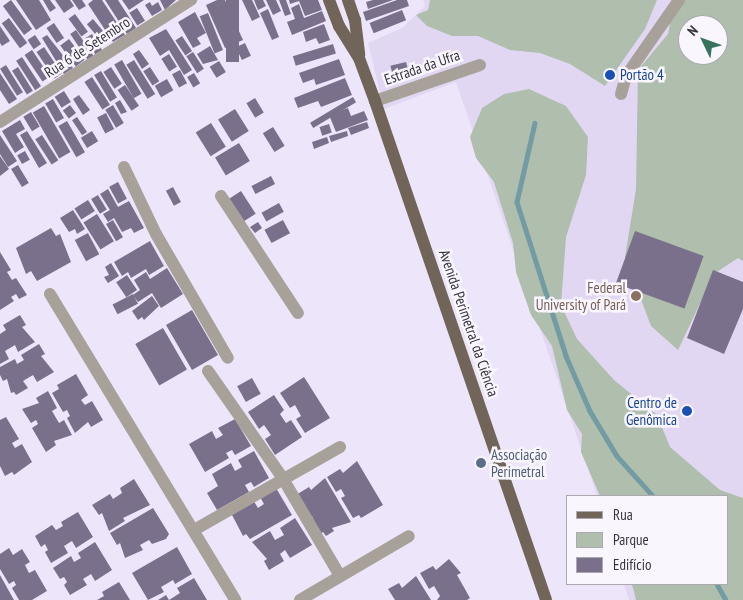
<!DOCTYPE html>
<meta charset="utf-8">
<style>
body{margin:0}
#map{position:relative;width:743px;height:600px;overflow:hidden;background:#ede6fb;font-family:"PT Sans Narrow",sans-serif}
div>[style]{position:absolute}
.built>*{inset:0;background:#e1d7f2}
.green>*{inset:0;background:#afbead}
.stream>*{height:4.5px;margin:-2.25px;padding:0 2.25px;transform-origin:2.25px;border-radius:2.25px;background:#739ba3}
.building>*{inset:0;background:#7a708c;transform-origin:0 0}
.minor>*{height:12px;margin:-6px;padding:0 6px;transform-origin:6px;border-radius:6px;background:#a8a19a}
.major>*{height:12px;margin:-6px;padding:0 6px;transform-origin:6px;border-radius:6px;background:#716559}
.dots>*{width:14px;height:14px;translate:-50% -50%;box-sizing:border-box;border:2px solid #f9f6fe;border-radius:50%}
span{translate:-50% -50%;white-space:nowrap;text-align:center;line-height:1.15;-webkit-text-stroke:5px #f9f6fe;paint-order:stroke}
.street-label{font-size:15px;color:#36343c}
.transit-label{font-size:15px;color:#164399}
.left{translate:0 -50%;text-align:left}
.right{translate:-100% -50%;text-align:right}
.education-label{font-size:15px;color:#785e54}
.service-label{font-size:15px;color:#4e5e75}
.legend{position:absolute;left:566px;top:495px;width:162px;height:90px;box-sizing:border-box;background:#f9f6fe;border:1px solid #aba8b0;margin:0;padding:6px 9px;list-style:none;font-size:15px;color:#36343c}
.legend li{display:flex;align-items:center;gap:10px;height:25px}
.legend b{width:25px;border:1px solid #aba8b0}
.north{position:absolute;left:678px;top:15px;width:50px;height:50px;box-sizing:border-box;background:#f9f6fe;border:1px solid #aba8b0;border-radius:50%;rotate:312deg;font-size:14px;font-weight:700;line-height:20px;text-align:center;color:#36343c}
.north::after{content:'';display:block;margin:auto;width:18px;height:22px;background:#36725c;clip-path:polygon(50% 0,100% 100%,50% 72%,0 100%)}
</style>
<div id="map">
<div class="built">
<i style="clip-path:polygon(evenodd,423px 0,743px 0,743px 600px,629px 600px,624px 584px,727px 584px,727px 496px,597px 496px,456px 82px,384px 109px,368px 43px,402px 28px,425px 6px,423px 0,688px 25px,718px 25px,718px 55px,688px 55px,688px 25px)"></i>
</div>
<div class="green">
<i style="clip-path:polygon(430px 0,657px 0,645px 29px,605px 86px,570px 64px,540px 53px,510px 50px,478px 36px,452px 36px,427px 26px,416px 15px,428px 10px)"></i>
<i style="clip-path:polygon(evenodd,674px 0,743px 0,743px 261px,738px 258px,714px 274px,678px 350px,651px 326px,625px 257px,636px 189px,638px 70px,668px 34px,674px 0,688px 25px,718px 25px,718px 55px,688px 55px,688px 25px)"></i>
<i style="clip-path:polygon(529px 89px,566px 106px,588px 137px,586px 175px,566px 237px,561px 305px,577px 339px,614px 380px,657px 415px,670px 447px,720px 490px,743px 498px,743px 600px,636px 600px,632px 584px,727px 584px,727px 496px,600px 496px,581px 452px,582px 434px,567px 410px,552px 346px,531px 315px,516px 272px,513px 243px,494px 182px,476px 158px,470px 137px,482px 108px,504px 94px)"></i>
</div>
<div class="stream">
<i style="left:535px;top:123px;width:81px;rotate:102.8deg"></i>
<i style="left:517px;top:202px;width:162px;rotate:72.3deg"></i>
<i style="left:566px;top:356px;width:60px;rotate:66.4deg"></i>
<i style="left:590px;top:411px;width:52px;rotate:59deg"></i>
<i style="left:617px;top:456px;width:54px;rotate:48deg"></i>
<i style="left:717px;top:584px;width:18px;rotate:61deg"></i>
</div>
<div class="building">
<i style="left:11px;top:0;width:36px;height:10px;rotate:54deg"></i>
<i style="clip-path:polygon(16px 0,39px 0,51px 20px,36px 30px)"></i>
<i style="clip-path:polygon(43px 0,50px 0,56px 8px,50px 12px)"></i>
<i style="clip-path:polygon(55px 0,70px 0,74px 6px,64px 13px)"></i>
<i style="clip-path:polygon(72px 0,82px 0,86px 6px,79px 10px)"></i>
<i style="clip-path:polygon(93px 0,102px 0,125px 35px,113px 42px,88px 4px)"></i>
<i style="clip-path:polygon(105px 0,118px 0,136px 28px,127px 34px)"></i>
<i style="clip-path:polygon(122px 0,144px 0,129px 10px)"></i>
<i style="clip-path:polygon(160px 0,176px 0,165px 10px)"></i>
<i style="clip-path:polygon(217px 0,225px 0,243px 40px,225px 48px,206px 5px)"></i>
<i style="left:226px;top:0;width:13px;height:62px"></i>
<i style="clip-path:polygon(242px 0,252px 0,260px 17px,252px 21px)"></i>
<i style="clip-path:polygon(254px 0,263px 0,266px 6px,258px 10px)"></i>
<i style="clip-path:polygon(266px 0,276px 0,281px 11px,273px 15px)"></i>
<i style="clip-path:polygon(279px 0,286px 0,291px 14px,285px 16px)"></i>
<i style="clip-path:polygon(289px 0,318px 0,322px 10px,305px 16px,299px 1px,290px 4px)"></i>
<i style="clip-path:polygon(373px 0,393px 0,368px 9px,366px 2px)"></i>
<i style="clip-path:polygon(397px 0,407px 0,409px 6px,366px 21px,363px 12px)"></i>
<i style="clip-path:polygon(150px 2px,152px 6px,158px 2px,162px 10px,152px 16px,145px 5px)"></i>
<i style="clip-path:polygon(299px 4px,304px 18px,322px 11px,326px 21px,292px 35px,287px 22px,295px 19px,291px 8px)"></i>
<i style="left:137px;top:8px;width:15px;height:9px;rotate:58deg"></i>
<i style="clip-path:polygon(268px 9px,279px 37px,272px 40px,260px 13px)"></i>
<i style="left:402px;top:10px;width:11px;height:35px;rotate:68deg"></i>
<i style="clip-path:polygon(195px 12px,206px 33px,197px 38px,201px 44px,193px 48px,178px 22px)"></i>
<i style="left:208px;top:13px;width:40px;height:9px;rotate:68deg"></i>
<i style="left:75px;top:14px;width:22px;height:8px;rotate:54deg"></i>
<i style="left:9px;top:18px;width:31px;height:9px;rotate:54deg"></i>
<i style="left:93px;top:19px;width:25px;height:8px;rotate:50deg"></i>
<i style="left:54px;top:23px;width:18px;height:9px;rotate:56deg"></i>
<i style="clip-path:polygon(324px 24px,330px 40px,319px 44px,316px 38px,306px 42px,303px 32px)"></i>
<i style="clip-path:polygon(0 26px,10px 41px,2px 46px,0 43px)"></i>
<i style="clip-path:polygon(166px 29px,192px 70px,184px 75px,169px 50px,160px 56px,149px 38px)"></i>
<i style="left:76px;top:30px;width:32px;height:7px;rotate:56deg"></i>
<i style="left:92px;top:34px;width:19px;height:8px;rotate:58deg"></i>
<i style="left:35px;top:35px;width:11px;height:9px;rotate:56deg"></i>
<i style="clip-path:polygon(47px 35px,73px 68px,64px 74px,42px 38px)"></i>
<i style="left:182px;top:36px;width:18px;height:8px;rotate:56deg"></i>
<i style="left:69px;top:39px;width:26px;height:11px;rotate:53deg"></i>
<i style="left:245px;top:43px;width:14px;height:10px;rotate:65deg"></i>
<i style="left:333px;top:44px;width:10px;height:42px;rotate:73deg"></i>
<i style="clip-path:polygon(210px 46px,218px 60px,203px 64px,197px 54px)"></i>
<i style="left:44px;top:47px;width:32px;height:9px;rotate:56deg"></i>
<i style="left:32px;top:50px;width:32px;height:9px;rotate:56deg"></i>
<i style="clip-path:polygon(139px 50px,149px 64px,142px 69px,133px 54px)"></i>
<i style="left:193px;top:52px;width:20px;height:8px;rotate:57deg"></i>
<i style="left:169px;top:54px;width:15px;height:9px;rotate:58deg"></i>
<i style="left:22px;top:57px;width:35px;height:7px;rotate:57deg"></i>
<i style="clip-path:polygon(339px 59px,345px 75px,316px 85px,314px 79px,303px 83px,299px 73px)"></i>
<i style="left:122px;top:60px;width:39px;height:9px;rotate:60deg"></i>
<i style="left:134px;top:60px;width:40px;height:9px;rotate:58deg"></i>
<i style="left:219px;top:61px;width:13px;height:11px;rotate:58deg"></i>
<i style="left:406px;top:62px;width:8px;height:16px;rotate:76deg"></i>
<i style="left:6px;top:65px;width:32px;height:7px;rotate:58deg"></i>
<i style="left:18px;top:67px;width:28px;height:7px;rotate:58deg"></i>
<i style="left:111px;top:67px;width:20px;height:9px;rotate:57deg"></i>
<i style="left:150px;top:67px;width:17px;height:8px;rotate:57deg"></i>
<i style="left:180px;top:70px;width:15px;height:9px;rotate:62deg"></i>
<i style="left:101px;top:71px;width:31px;height:8px;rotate:59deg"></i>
<i style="clip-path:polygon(0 73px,17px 99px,9px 104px,0 90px)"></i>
<i style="left:194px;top:73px;width:12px;height:8px;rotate:59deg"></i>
<i style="left:92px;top:77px;width:33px;height:9px;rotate:57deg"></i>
<i style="clip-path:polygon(345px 78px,352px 95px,321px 107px,318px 101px,298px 108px,294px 98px)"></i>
<i style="left:167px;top:79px;width:13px;height:14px;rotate:61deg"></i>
<i style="left:125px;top:85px;width:25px;height:9px;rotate:56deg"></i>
<i style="left:64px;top:91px;width:13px;height:11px;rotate:58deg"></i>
<i style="clip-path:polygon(79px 95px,90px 110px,83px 115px,73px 99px)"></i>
<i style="left:353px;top:97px;width:6px;height:50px;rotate:59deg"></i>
<i style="left:255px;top:98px;width:17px;height:10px;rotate:59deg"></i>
<i style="left:53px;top:99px;width:22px;height:9px;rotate:60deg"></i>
<i style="clip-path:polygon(120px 100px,127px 112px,121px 114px,115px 103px)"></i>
<i style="left:70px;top:105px;width:10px;height:9px;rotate:53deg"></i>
<i style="left:113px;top:105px;width:21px;height:9px;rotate:59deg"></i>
<i style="left:44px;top:106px;width:53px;height:13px;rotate:60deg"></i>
<i style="clip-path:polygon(348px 108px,351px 116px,364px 111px,368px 120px,336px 132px,329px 115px)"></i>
<i style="left:235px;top:109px;width:26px;height:20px;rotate:58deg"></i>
<i style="left:31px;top:112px;width:17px;height:9px;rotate:59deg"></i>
<i style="left:106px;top:113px;width:18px;height:10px;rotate:63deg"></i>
<i style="left:77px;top:117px;width:18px;height:6px;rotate:56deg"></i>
<i style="clip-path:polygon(20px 120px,25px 129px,16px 134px,24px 147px,15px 153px,2px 131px)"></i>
<i style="left:67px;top:121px;width:36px;height:10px;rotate:60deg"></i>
<i style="clip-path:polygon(367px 122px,369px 128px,351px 135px,348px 128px)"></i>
<i style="left:211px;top:123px;width:28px;height:18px;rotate:58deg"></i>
<i style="left:329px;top:124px;width:9px;height:10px;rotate:72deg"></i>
<i style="left:273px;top:127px;width:22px;height:12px;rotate:58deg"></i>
<i style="clip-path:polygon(27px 131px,47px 163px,39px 168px,20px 135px)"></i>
<i style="left:92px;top:131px;width:12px;height:13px;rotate:59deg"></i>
<i style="clip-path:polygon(347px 131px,348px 136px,331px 142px,329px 136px)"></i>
<i style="clip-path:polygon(0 135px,17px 161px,8px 167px,0 154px)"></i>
<i style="left:42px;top:135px;width:30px;height:8px;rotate:57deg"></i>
<i style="clip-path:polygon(327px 137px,329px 143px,314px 149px,312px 142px)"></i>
<i style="left:239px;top:143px;width:21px;height:28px;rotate:59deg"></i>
<i style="left:25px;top:151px;width:10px;height:9px;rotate:61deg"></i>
<i style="clip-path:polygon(0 156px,9px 169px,0 176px)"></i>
<i style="left:18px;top:165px;width:21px;height:8px;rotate:59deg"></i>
<i style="left:271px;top:176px;width:9px;height:22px;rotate:63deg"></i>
<i style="left:118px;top:182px;width:19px;height:10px;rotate:62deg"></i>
<i style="left:173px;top:187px;width:17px;height:8px;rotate:62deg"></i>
<i style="clip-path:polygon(108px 189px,118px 207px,129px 201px,144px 228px,134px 233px,131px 228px,122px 232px,114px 218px,108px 222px,103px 214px,110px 210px,100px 194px)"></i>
<i style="left:241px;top:191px;width:27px;height:16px;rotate:57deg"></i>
<i style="left:98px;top:195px;width:17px;height:8px;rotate:59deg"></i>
<i style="left:88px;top:200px;width:13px;height:16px;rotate:58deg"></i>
<i style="left:279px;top:203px;width:10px;height:20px;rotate:61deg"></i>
<i style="clip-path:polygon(73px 210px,85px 229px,77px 234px,75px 229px,69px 232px,60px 218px)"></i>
<i style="left:97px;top:214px;width:32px;height:16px;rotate:58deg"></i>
<i style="left:113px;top:220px;width:20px;height:8px;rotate:60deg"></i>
<i style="left:283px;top:220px;width:15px;height:21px;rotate:62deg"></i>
<i style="clip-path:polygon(258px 222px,262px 228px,255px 233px,250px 227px)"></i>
<i style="clip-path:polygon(51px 228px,56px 236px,60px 234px,71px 262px,37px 281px,31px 271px,26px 274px,16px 248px)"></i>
<i style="left:635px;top:231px;width:73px;height:56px;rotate:20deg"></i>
<i style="left:88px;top:233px;width:24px;height:15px;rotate:62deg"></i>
<i style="clip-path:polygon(150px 241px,164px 266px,149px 275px,146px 269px,131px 278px,128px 272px,122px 276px,114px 262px)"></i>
<i style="clip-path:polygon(0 252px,11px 270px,7px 272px,12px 280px,16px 278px,27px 295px,19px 299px,16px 294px,11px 297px,14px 301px,0 310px)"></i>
<i style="clip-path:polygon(111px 263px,119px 276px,108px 283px,104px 277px,109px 275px,105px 267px)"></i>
<i style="clip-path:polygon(167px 268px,183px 294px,161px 308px,152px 293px,138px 302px,133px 295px,140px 290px,134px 280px,146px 272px,150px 279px)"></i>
<i style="clip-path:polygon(713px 270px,743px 282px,743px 309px,724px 354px,687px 338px)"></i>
<i style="left:127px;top:275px;width:18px;height:13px;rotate:56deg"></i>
<i style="left:133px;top:294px;width:11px;height:23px;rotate:63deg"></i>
<i style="clip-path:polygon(152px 296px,159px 306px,144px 320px,142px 317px,138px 320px,132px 311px)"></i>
<i style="left:192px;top:310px;width:52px;height:30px;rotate:60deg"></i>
<i style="clip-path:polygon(20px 315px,26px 325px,22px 327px,35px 342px,18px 352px,15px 345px,5px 351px,9px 359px,0 364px,0 334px,6px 330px,3px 325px)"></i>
<i style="left:163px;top:328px;width:48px;height:32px;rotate:60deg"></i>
<i style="clip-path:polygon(39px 344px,45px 354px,41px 356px,54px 372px,37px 382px,33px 375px,23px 381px,28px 388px,16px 395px,14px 392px,11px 393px,7px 379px,3px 381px,0 375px,0 367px,15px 359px,17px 364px,24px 360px,21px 355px)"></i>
<i style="clip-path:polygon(76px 374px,88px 395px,81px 400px,85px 405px,92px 401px,103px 420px,91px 427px,88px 422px,75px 433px,67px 418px,70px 416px,67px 410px,63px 412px,52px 393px,59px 389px,57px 385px)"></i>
<i style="clip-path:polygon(304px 377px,330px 418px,305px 433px,296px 419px,301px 416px,295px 405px,290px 408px,280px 393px)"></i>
<i style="left:252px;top:378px;width:18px;height:17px;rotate:61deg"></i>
<i style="clip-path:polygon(48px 391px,57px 408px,52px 411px,59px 423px,64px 420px,72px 435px,54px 441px,56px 445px,46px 452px,32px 428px,38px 424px,36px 420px,31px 423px,22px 409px,39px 403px,36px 398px)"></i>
<i style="clip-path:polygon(274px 395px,284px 410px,280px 414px,286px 423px,291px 420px,302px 437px,275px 455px,265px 439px,271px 435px,264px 425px,259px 429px,248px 412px)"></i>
<i style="clip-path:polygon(6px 417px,19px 439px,12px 443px,15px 448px,22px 444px,32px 462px,14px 475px,12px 472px,5px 476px,0 466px,0 420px)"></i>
<i style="clip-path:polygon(235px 419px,251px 446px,235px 455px,232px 450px,226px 453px,229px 458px,205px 472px,189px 444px,212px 431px,216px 439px,223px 435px,218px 428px)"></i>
<i style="clip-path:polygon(254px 451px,269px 478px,254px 487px,251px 482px,245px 485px,249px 492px,217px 510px,207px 493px,218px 486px,212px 474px,231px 463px,235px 471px,242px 467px,238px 460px)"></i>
<i style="clip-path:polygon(357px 461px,383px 505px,361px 518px,359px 515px,353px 518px,341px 498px,345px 496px,341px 489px,336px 492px,327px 477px,340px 469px,343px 473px)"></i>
<i style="clip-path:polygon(325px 478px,351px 522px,332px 528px,334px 531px,326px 536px,323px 532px,320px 534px,312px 516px,309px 518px,296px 495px,309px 487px,311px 490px)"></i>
<i style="clip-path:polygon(134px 479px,150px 505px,123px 518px,125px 521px,109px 531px,102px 513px,99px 515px,92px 505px,110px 494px,113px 499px,122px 493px,120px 488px)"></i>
<i style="clip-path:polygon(276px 488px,292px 515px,250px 539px,246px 534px,243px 536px,231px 513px,253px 500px,258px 508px,264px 504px,260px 497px)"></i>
<i style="clip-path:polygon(153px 508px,169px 534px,166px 539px,152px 544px,149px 540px,140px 545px,143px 550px,125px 558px,120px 543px,117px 545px,110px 533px)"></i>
<i style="clip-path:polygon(78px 512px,93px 537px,76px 548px,72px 541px,64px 546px,68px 553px,51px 563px,45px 552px,48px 550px,45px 544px,41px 547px,35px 536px,52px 525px,56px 530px,63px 526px,61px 522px)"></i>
<i style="clip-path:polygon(295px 518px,312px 545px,290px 558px,285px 550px,280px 554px,284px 561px,269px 570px,264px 561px,267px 559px,252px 542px,270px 531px,275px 540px,284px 535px,280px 528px)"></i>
<i style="clip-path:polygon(95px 542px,112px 570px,95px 581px,91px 574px,83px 579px,87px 585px,70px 595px,64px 585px,67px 582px,64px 577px,60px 579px,53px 568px,71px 556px,74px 562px,81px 558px,78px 553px)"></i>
<i style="clip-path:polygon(177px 547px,192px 574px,175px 584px,173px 580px,161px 587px,164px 592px,148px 600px,132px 573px)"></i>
<i style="clip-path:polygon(9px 548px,13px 555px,22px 549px,30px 562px,25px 565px,29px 573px,35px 570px,47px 591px,32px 600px,19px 600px,12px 588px,16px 585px,14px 581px,9px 584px,0 569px,0 554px)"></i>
<i style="clip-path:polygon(449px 559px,461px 573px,457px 575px,470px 598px,467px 600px,437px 600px,440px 596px,434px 586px,429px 589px,420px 573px,433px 566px,436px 570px)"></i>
<i style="clip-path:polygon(0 575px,14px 600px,0 600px)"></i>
<i style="clip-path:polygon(416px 576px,431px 600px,395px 600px,388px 589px,399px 583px,402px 588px)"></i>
<i style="clip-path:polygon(194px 578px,207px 600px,158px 600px,166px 595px,169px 600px,180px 593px,177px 588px)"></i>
<i style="clip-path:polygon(119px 582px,130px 600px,97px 600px,104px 596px,102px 592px)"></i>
</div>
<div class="minor">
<i style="left:621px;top:94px;width:19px;rotate:-74deg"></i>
<i style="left:626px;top:76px;width:93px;rotate:-55.1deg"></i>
<i style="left:375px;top:101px;width:111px;rotate:-18.9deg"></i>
<i style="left:0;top:122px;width:227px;rotate:-32.6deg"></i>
<i style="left:124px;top:167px;width:74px;rotate:64.5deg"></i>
<i style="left:156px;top:234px;width:143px;rotate:59.9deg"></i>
<i style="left:221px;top:196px;width:140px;rotate:56.7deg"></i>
<i style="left:50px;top:294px;width:358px;rotate:58.8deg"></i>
<i style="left:208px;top:371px;width:129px;rotate:55.1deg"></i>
<i style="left:282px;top:477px;width:115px;rotate:59.6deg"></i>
<i style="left:194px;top:530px;width:168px;rotate:-29.6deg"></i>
<i style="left:300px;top:600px;width:126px;rotate:-30.4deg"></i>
</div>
<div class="major">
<i style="left:329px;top:0;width:28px;rotate:69deg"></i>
<i style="left:339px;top:26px;width:38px;rotate:58deg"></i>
<i style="left:359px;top:58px;width:46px;rotate:69.6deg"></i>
<i style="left:375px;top:101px;width:527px;rotate:71.08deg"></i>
<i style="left:348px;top:0;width:21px;rotate:71deg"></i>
<i style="left:355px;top:20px;width:35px;rotate:83deg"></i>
</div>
<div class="dots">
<i style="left:610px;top:75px;background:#1a4fb4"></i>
<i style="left:636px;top:296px;background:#8d6e63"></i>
<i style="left:687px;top:411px;background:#1a4fb4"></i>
<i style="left:481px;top:463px;background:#5c6f8a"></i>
</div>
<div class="street-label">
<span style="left:87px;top:47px;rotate:-33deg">Rua 6 de Setembro</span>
<span style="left:422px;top:67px;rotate:-19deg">Estrada da Ufra</span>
<span style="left:469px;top:323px;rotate:71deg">Avenida Perimetral da Ciência</span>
</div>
<div class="transit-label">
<span class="left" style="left:620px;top:75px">Portão 4</span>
<span class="right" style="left:677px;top:411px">Centro de<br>Genômica</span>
</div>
<div class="education-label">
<span class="right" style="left:626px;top:296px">Federal<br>University of Pará</span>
</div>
<div class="service-label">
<span class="left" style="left:491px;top:463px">Associação<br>Perimetral</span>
</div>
<ul class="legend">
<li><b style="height:6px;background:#716559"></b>Rua</li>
<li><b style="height:14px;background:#afbead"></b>Parque</li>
<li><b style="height:14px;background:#7a708c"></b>Edifício</li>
</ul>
<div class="north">N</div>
</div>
